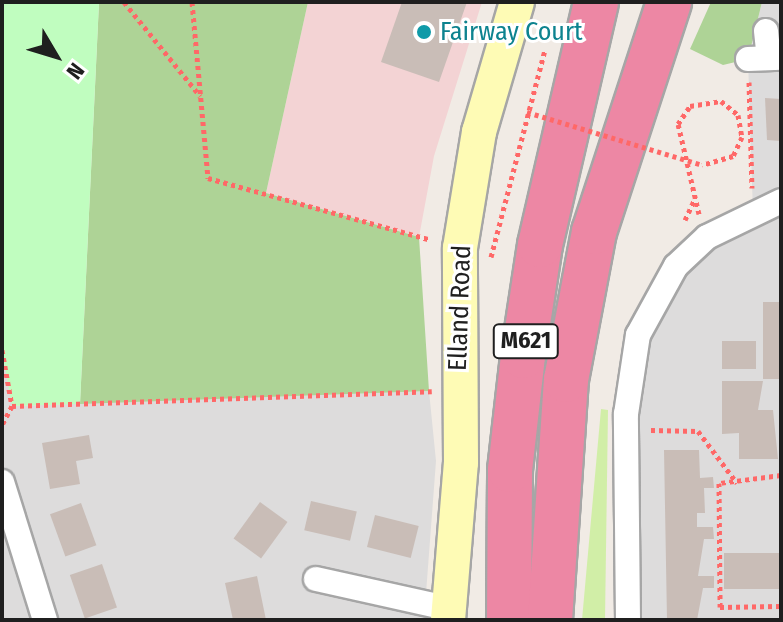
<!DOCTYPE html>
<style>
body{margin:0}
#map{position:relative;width:783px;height:622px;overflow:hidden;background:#f1ebe5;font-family:"Fira Sans Condensed",sans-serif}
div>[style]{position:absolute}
.residential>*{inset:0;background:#dddcdc}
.commercial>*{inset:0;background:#f3d3d4}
.grass>*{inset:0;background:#d1eea7}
.forest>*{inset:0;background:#aed396}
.park>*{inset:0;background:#c0fdbf}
.building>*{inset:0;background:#c9bdb7;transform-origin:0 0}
.path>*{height:5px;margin-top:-2.5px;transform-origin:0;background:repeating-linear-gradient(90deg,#ff6867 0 4px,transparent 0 8px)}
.roads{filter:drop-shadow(2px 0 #a6a6a6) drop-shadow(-2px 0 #a6a6a6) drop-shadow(0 2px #a6a6a6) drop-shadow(0 -2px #a6a6a6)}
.street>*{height:24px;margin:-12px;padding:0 12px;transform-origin:12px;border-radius:12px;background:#fff}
.secondary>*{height:34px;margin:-17px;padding:0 17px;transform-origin:17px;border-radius:17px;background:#fefbb5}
.highway>*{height:44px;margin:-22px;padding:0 22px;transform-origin:22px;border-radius:22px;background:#ed87a4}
.path-bridge>*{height:5px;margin-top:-2.5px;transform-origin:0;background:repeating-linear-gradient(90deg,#ff6867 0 4px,transparent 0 8px)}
.dots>*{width:22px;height:22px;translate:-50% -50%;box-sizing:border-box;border:4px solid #fff;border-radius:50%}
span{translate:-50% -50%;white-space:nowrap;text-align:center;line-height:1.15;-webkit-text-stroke:6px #fff;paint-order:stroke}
.shield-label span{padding:2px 6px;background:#fff;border:2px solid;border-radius:6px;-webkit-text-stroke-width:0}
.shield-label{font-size:24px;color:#1f1f1f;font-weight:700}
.culture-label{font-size:26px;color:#0d838f}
.left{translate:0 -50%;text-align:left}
.street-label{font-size:26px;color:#1f1f1f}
.frame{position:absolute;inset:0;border:4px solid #1f1f1f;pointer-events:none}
.north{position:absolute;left:16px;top:16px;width:80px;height:80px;-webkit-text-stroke:6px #fff;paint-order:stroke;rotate:128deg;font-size:22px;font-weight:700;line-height:32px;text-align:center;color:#1f1f1f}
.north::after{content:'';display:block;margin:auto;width:28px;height:36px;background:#1f1f1f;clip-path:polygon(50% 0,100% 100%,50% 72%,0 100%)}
</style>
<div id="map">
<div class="residential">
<i style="clip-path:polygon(762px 2px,781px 2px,781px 620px,628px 620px,626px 414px,654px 297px,753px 213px,748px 59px)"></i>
<i style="clip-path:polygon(2px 351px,13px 406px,429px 391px,436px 461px,424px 620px,2px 620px)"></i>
</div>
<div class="commercial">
<i style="clip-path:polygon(308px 2px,482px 2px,434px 156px,419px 237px,266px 193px)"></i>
</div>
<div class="grass">
<i style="clip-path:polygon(601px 409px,608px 410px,605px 620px,582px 620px)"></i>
</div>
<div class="forest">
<i style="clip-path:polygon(99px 2px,308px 2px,266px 193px,419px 237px,429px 391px,80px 404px)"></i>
<i style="clip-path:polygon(711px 2px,762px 2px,748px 59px,723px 65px,690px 49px)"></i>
</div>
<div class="park">
<i style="clip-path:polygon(2px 2px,99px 2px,80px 404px,12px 406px,2px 350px)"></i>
</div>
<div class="building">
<i style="clip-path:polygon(402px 2px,467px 2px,439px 82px,381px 62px)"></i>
<i style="clip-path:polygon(765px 98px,781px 99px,781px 141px,767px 140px)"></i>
<i style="left:781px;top:302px;width:77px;height:18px;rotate:90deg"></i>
<i style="left:722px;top:341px;width:34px;height:28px"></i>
<i style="clip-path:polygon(722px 381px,763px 381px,758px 410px,773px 410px,778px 459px,739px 459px,739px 433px,722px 434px)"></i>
<i style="clip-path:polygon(89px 435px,93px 458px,76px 461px,80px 484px,50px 489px,42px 443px)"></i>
<i style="clip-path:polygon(664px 450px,699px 450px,700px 478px,713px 477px,714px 488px,704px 488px,705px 513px,697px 513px,697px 527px,713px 527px,714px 539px,704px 539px,698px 576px,714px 576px,714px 588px,703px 588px,697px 620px,667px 620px)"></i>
<i style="left:311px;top:501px;width:47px;height:30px;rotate:13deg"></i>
<i style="left:260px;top:502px;width:34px;height:45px;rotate:36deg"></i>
<i style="left:81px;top:503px;width:45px;height:33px;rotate:70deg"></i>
<i style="left:375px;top:515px;width:45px;height:33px;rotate:14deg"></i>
<i style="left:781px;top:553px;width:36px;height:57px;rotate:90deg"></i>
<i style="left:102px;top:564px;width:46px;height:34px;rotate:71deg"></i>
<i style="clip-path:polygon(257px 576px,266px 620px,233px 620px,225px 583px)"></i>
</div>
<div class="path">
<i style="left:124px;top:2px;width:121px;rotate:51deg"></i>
<i style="left:192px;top:2px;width:177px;rotate:84.8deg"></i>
<i style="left:208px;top:178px;width:231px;rotate:15.5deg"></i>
<i style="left:749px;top:82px;width:106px;rotate:88.4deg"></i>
<i style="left:699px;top:214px;width:92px;rotate:-103.1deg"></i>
<i style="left:678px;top:124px;width:22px;rotate:-56deg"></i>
<i style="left:690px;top:106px;width:31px;rotate:-9deg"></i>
<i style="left:721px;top:101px;width:22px;rotate:39deg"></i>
<i style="left:738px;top:115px;width:22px;rotate:80deg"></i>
<i style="left:742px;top:137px;width:21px;rotate:115deg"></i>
<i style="left:733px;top:156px;width:32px;rotate:164deg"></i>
<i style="left:685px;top:220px;width:23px;rotate:-65deg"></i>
<i style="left:491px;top:257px;width:214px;rotate:-75.4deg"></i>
<i style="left:2px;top:350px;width:57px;rotate:79.9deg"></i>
<i style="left:12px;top:406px;width:21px;rotate:118deg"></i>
<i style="left:12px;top:406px;width:420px;rotate:-2deg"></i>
<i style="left:651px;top:430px;width:47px;rotate:1.2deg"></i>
<i style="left:698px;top:431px;width:65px;rotate:53.1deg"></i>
<i style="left:781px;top:475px;width:63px;rotate:172.6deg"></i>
<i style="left:719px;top:483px;width:124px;rotate:89.5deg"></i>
<i style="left:720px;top:607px;width:61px;rotate:-0.9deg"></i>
</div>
<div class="roads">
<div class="street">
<i style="left:766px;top:31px;width:27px;rotate:84deg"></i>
<i style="left:748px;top:59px;width:33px;rotate:-2deg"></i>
<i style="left:2px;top:482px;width:145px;rotate:72.7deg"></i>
<i style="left:316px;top:579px;width:138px;rotate:12.5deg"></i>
<i style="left:628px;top:620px;width:206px;rotate:-90.6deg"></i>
<i style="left:626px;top:414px;width:80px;rotate:-81.4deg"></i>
<i style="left:638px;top:335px;width:79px;rotate:-61.2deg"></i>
<i style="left:676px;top:266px;width:42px;rotate:-43.1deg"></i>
<i style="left:707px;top:237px;width:82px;rotate:-25.9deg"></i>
</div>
<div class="secondary">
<i style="left:448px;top:620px;width:158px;rotate:-85.3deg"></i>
<i style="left:461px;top:463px;width:215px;rotate:-90.3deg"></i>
<i style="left:460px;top:248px;width:118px;rotate:-80.7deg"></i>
<i style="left:479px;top:132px;width:135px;rotate:-73.7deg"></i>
</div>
<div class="highway">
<i style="left:509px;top:620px;width:150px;rotate:-89.6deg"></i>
<i style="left:510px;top:470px;width:115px;rotate:-83.5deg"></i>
<i style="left:523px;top:356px;width:112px;rotate:-81.3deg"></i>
<i style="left:540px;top:245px;width:249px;rotate:-77deg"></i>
<i style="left:550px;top:620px;width:241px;rotate:-86.2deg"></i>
<i style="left:566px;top:380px;width:151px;rotate:-79.3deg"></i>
<i style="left:594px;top:232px;width:242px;rotate:-71.9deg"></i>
</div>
</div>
<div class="path-bridge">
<i style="left:527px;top:112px;width:183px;rotate:16.8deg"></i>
</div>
<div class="dots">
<i style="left:424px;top:32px;background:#0f9aa8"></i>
</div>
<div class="shield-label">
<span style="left:526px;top:341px">M621</span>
</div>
<div class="culture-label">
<span class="left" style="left:440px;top:32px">Fairway Court</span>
</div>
<div class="street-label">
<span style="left:460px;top:308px;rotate:-88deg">Elland Road</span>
</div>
<div class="frame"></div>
<div class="north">N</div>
</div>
